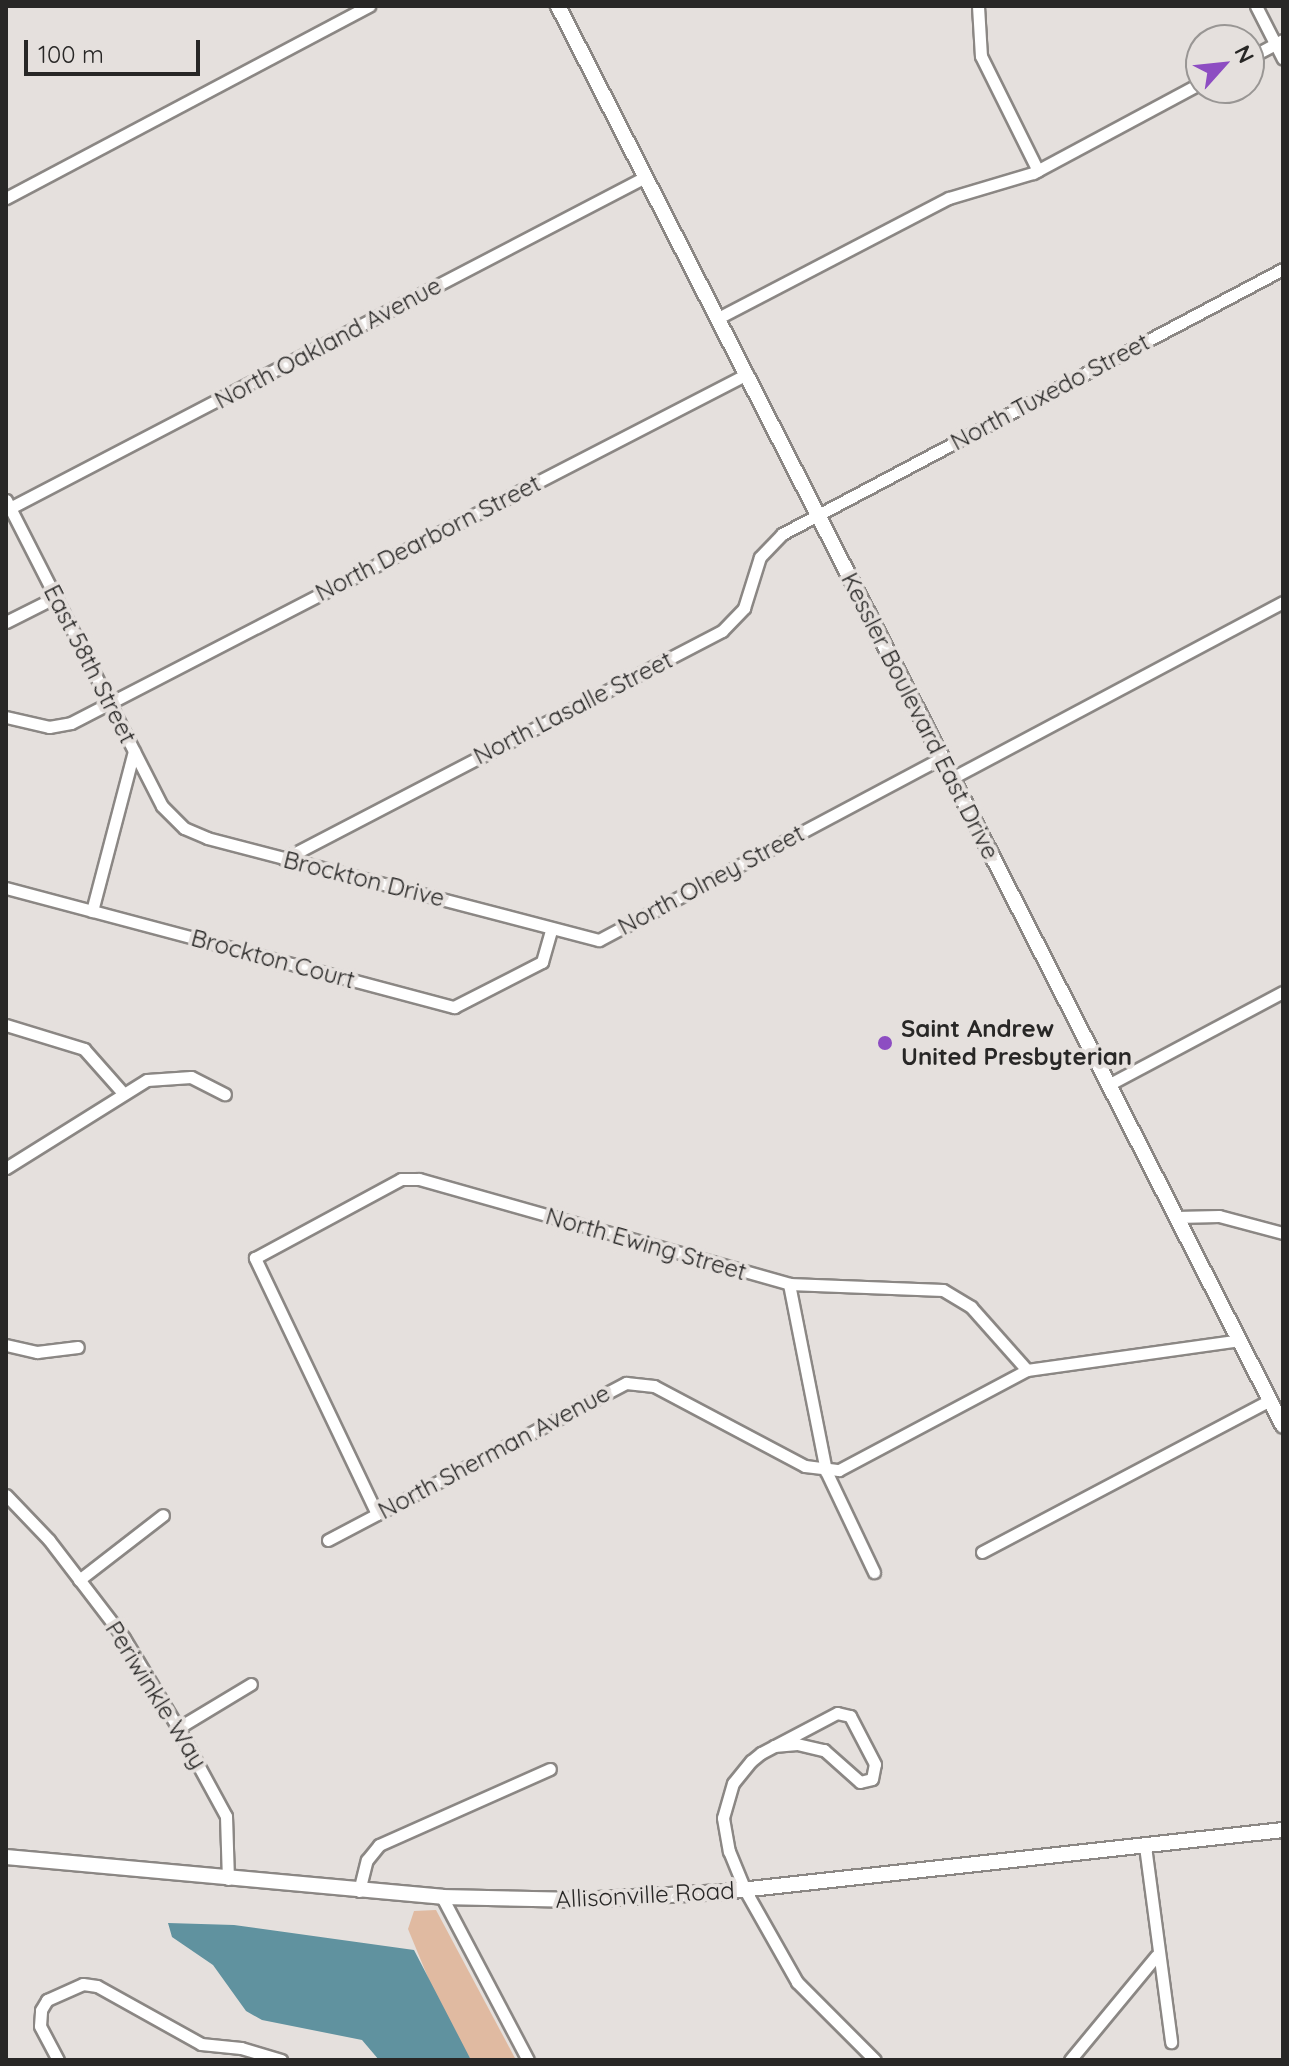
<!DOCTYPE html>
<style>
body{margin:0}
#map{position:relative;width:1289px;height:2066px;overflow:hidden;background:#e5e0dd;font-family:Quicksand,sans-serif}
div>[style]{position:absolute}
.green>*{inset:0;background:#e0baa1}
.water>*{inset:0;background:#60929f}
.roads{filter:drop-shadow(2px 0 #8b8784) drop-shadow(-2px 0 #8b8784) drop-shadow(0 2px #8b8784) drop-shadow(0 -2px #8b8784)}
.minor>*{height:11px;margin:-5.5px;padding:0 5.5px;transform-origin:5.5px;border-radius:5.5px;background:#fff}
.major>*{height:14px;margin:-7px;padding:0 7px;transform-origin:7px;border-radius:7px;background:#fff}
.dots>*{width:22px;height:22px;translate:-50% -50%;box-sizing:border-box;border:4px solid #e5e0dd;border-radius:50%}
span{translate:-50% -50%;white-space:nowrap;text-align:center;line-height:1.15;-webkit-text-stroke:8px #e5e0dd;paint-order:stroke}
.street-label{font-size:24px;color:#282726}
.poi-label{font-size:24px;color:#282726;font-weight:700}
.left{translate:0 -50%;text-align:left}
.frame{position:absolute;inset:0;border:8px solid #282726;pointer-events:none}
.north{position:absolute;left:1185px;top:24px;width:80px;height:80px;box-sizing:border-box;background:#e5e0dd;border:2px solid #999694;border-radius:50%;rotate:63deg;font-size:22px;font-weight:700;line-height:32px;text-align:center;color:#282726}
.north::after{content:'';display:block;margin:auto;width:28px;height:36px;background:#8d4dc2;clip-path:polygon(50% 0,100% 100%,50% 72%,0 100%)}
.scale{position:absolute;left:24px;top:40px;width:176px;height:36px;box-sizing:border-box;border:4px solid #282726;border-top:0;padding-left:10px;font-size:24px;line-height:28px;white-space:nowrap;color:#282726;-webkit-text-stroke:6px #e5e0dd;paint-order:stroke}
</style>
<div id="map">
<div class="green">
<i style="clip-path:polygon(436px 1910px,516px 2060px,471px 2060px,441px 2009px,408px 1929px,414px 1911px)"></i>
</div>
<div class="water">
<i style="clip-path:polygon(168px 1923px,234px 1925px,414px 1950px,471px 2060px,379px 2060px,362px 2040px,262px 2020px,246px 2011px,213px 1965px,172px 1937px)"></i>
</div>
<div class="roads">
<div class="minor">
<i style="left:978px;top:6px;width:50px;rotate:86.6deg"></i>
<i style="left:981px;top:56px;width:128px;rotate:63.6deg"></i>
<i style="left:1256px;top:6px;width:59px;rotate:63deg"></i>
<i style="left:1249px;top:58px;width:38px;rotate:-28deg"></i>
<i style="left:6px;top:198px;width:411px;rotate:-27.9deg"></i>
<i style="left:718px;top:318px;width:260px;rotate:-27.5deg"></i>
<i style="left:949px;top:198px;width:88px;rotate:-16.6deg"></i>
<i style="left:1033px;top:173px;width:191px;rotate:-28.2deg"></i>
<i style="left:6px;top:500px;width:343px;rotate:63deg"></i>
<i style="left:162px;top:806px;width:31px;rotate:45deg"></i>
<i style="left:184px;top:828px;width:25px;rotate:23deg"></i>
<i style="left:207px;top:838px;width:405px;rotate:14.6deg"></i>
<i style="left:599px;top:940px;width:388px;rotate:-28deg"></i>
<i style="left:10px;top:508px;width:716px;rotate:-27.53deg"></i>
<i style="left:6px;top:622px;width:56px;rotate:-26.6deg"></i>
<i style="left:6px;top:717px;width:44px;rotate:13.1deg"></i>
<i style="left:49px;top:727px;width:22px;rotate:-10deg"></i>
<i style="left:71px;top:723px;width:761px;rotate:-27.31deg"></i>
<i style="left:952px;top:778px;width:375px;rotate:-28deg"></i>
<i style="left:284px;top:859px;width:494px;rotate:-27.5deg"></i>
<i style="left:722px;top:631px;width:32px;rotate:-46deg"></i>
<i style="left:744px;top:608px;width:53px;rotate:-72.6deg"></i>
<i style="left:760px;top:557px;width:32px;rotate:-46deg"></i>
<i style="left:782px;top:534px;width:567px;rotate:-27.88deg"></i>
<i style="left:6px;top:888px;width:464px;rotate:14.9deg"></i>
<i style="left:454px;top:1007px;width:99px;rotate:-27.1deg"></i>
<i style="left:542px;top:962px;width:35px;rotate:-74deg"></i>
<i style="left:92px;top:911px;width:165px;rotate:-75.3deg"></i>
<i style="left:6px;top:1025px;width:82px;rotate:17.1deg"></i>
<i style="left:84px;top:1049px;width:57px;rotate:48.5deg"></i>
<i style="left:1108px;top:1085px;width:198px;rotate:-28deg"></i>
<i style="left:6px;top:1168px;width:166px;rotate:-32deg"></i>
<i style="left:147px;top:1080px;width:44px;rotate:-3.9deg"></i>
<i style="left:191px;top:1077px;width:38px;rotate:27deg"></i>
<i style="left:1176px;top:1217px;width:43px;rotate:-1.3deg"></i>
<i style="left:1219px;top:1216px;width:66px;rotate:14.9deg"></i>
<i style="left:789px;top:1284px;width:191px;rotate:78.8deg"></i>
<i style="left:826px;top:1471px;width:112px;rotate:64.6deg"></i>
<i style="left:6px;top:1345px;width:32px;rotate:13deg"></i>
<i style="left:37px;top:1352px;width:41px;rotate:-7deg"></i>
<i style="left:6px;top:1495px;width:62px;rotate:46.3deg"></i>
<i style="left:49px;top:1540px;width:123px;rotate:52.6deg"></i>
<i style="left:124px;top:1638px;width:105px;rotate:59deg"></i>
<i style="left:178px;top:1728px;width:100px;rotate:61.4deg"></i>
<i style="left:226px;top:1816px;width:63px;rotate:88.2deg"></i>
<i style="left:377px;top:1514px;width:284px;rotate:-115.5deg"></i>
<i style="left:255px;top:1258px;width:166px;rotate:-28.4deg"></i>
<i style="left:401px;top:1179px;width:18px"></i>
<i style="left:419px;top:1179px;width:385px;rotate:15.8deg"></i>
<i style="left:789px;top:1284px;width:154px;rotate:2.2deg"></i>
<i style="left:943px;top:1290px;width:33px;rotate:31deg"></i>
<i style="left:971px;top:1307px;width:84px;rotate:48.4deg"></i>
<i style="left:328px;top:1540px;width:337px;rotate:-27.8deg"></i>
<i style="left:626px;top:1383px;width:28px;rotate:6deg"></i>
<i style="left:654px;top:1386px;width:171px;rotate:27.9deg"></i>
<i style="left:805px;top:1466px;width:34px;rotate:7deg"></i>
<i style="left:839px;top:1470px;width:213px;rotate:-28deg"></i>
<i style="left:1027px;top:1370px;width:215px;rotate:-8deg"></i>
<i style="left:982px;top:1552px;width:326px;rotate:-27.8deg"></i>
<i style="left:79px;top:1580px;width:106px;rotate:-37.7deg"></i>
<i style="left:178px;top:1728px;width:85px;rotate:-31.1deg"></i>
<i style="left:774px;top:1746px;width:23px;rotate:-5deg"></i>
<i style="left:797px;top:1744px;width:28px;rotate:13deg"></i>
<i style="left:824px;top:1750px;width:48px;rotate:41.6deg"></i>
<i style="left:860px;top:1782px;width:12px;rotate:-14deg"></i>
<i style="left:872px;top:1779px;width:15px;rotate:-79deg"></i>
<i style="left:875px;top:1764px;width:54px;rotate:-117.5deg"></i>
<i style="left:850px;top:1716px;width:13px;rotate:-167deg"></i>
<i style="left:837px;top:1713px;width:86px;rotate:152.2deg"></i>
<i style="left:761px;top:1753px;width:13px;rotate:141deg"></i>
<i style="left:751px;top:1761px;width:28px;rotate:129deg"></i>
<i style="left:733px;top:1783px;width:36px;rotate:106deg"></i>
<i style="left:723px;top:1818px;width:34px;rotate:80deg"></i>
<i style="left:729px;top:1851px;width:42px;rotate:67.7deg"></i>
<i style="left:745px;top:1890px;width:106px;rotate:60.5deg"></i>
<i style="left:797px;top:1982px;width:110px;rotate:45deg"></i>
<i style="left:1145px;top:1846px;width:198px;rotate:82.4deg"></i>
<i style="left:359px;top:1891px;width:32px;rotate:-76deg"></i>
<i style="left:367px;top:1860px;width:19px;rotate:-51deg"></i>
<i style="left:379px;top:1845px;width:187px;rotate:-24deg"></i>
<i style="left:442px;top:1897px;width:184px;rotate:62.2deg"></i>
<i style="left:58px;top:2060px;width:38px;rotate:-118deg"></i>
<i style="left:40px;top:2026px;width:16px;rotate:-86deg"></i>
<i style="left:41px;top:2010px;width:12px;rotate:-59deg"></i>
<i style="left:47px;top:2000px;width:39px;rotate:-24deg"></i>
<i style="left:83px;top:1984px;width:14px;rotate:8deg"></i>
<i style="left:97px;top:1986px;width:119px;rotate:29.1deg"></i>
<i style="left:201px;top:2044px;width:40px;rotate:5.7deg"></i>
<i style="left:241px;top:2048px;width:42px;rotate:16.7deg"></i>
<i style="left:1070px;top:2060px;width:135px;rotate:-50.4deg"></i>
</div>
<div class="major">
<i style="left:558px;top:6px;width:1594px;rotate:62.95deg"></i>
<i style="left:6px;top:1857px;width:438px;rotate:5.2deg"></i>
<i style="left:442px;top:1897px;width:139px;rotate:1.2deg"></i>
<i style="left:581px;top:1900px;width:142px;rotate:-3.2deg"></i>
<i style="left:723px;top:1892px;width:563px;rotate:-6.32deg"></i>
</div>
</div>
<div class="dots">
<i style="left:885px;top:1043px;background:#8d4dc2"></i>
</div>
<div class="street-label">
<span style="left:328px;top:343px;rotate:-28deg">North Oakland Avenue</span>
<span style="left:1050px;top:392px;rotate:-28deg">North Tuxedo Street</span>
<span style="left:428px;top:538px;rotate:-27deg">North Dearborn Street</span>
<span style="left:90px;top:664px;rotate:63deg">East 58th Street</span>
<span style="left:573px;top:708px;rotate:-27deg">North Lasalle Street</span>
<span style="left:920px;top:716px;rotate:63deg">Kessler Boulevard East Drive</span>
<span style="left:364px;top:879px;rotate:14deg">Brockton Drive</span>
<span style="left:711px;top:880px;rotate:-28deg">North Olney Street</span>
<span style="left:273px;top:959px;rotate:15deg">Brockton Court</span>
<span style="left:646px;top:1244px;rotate:16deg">North Ewing Street</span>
<span style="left:494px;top:1452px;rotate:-28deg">North Sherman Avenue</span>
<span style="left:156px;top:1695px;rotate:58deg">Periwinkle Way</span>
<span style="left:645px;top:1895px;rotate:-3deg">Allisonville Road</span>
</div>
<div class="poi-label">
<span class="left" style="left:901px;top:1043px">Saint Andrew<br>United Presbyterian</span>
</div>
<div class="frame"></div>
<div class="north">N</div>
<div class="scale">100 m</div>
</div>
